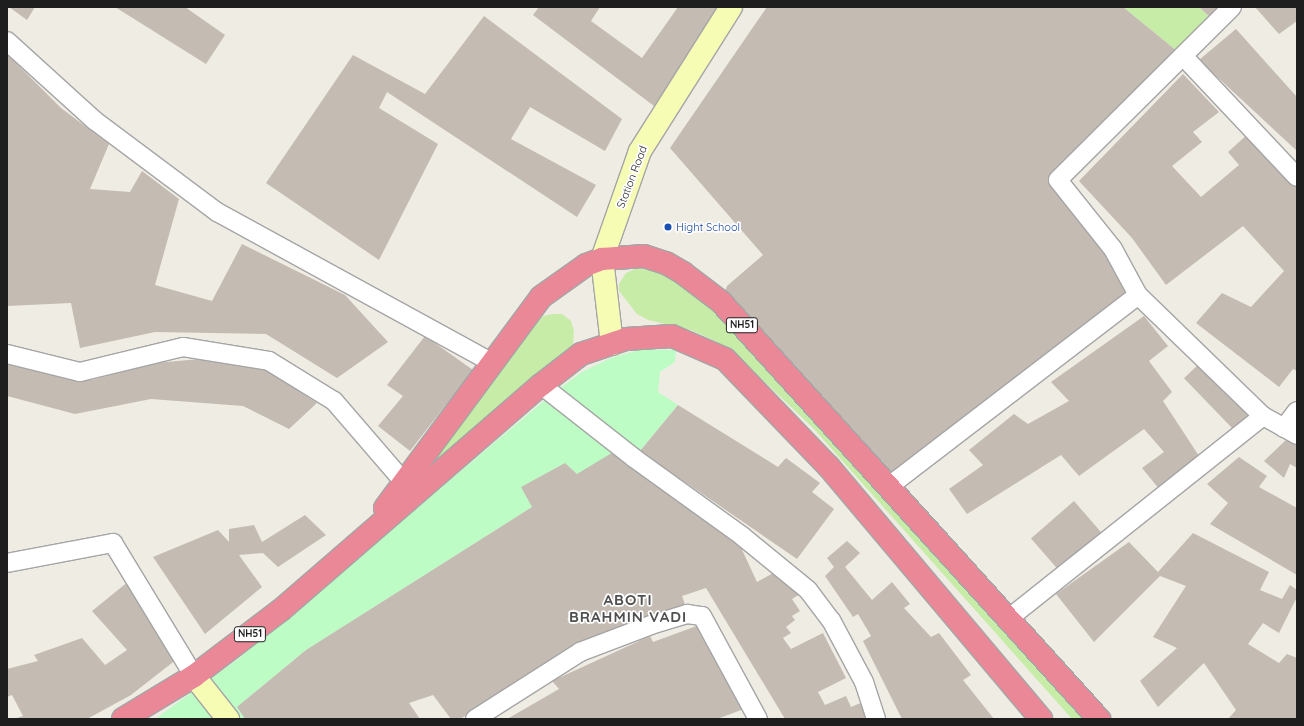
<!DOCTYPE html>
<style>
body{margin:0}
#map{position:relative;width:1304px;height:726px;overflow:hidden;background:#efece4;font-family:Quicksand,sans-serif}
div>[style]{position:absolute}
.grass>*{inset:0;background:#c7eca7}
.park>*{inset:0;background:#befcc5}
.building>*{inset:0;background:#c4bbb3;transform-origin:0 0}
.roads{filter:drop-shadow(1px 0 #a5a5a5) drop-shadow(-1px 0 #a5a5a5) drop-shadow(0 1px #a5a5a5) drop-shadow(0 -1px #a5a5a5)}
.street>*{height:18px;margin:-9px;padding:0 9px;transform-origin:9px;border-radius:9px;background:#fff}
.secondary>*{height:22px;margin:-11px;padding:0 11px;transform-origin:11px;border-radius:11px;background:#f7fcb5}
.highway>*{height:22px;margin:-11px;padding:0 11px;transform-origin:11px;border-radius:11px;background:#ea8898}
.dots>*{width:11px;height:11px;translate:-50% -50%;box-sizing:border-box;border:2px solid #fff;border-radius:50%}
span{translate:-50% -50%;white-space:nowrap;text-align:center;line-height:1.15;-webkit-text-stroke:3.5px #fff;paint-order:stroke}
.shield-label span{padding:1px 3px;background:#fff;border:1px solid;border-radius:3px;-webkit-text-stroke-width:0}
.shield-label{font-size:10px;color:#1e1e1e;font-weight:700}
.street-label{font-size:11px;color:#1e1e1e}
.transit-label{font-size:11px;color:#164399}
.left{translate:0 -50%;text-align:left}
.district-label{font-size:15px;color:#515151;font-weight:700;letter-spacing:1px}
.frame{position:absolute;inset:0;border:8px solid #1e1e1e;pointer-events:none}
</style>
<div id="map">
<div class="grass">
<i style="clip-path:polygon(1123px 7px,1199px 7px,1216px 23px,1183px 56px)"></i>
<i style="clip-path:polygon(635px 269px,662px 270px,689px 288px,741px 335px,1086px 719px,1072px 719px,814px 429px,748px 366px,717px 342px,691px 330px,648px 320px,637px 314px,619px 291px,619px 284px,626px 273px)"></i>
<i style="clip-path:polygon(553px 314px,562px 314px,571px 321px,574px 331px,573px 344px,566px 353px,407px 492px,537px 323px,543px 316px)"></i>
</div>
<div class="park">
<i style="clip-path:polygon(639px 350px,676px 350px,675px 362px,660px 372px,658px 392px,678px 405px,634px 458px,577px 474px,565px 463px,522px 487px,532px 507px,306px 650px,237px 707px,245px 719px,155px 719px,238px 659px,552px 394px,582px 372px,611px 358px)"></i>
</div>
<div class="building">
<i style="clip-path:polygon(9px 7px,35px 7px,27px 20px)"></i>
<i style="clip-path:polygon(115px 7px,185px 7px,225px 35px,206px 64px)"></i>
<i style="clip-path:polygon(539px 7px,600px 7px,591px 21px,642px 58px,678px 7px,719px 7px,654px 106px,533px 15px)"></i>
<i style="clip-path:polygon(767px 7px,1123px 7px,1183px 56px,1058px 180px,1138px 295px,888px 487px,721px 302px,727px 286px,763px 255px,670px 148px)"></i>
<i style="clip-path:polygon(1199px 7px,1222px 7px,1211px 18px)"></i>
<i style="clip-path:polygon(1255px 7px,1297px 7px,1297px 21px,1279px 34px)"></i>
<i style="clip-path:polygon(484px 16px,622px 119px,605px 151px,530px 107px,511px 139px,596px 185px,577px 217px,387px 92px,379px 108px,438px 144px,379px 260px,266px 183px,353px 55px,425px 94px)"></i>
<i style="clip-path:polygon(1236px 29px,1297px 97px,1297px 151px,1199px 60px)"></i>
<i style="clip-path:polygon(7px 54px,61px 108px,109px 144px,90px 189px,130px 192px,142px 171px,179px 199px,155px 285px,212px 301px,242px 244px,345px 295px,388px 342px,337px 378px,266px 334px,155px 332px,80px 348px,71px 303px,7px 306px)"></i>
<i style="clip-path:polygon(1183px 74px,1219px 112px,1193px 132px,1202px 142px,1172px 166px,1201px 197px,1239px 165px,1228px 152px,1249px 133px,1297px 185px,1297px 371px,1293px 369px,1279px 387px,1196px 323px,1222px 293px,1251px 307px,1284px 271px,1243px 226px,1166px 285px,1132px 238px,1079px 181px)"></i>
<i style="clip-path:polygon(1144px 316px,1168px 346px,1149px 361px,1172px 392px,1163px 401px,1201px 459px,1160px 490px,1142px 468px,1164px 452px,1144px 429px,1079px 476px,1061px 455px,967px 514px,949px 489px,983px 465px,969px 450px,1014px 414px,1028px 424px,1069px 401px,1051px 382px)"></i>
<i style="clip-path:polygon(425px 336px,473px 370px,410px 451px,378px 426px,403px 396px,387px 385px)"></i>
<i style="clip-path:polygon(200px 359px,267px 370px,317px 403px,289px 429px,243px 406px,151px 399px,75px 414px,7px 396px,7px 363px,92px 380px,155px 363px)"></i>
<i style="left:1202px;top:361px;width:74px;height:25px;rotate:46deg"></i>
<i style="clip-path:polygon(678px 405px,778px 467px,786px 458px,820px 483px,812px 492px,834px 509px,797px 559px,640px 451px)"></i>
<i style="clip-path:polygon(1288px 438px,1297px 443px,1297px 468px,1290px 464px,1284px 478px,1264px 461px)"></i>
<i style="clip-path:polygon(615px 451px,738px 541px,757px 582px,775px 572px,802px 593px,792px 599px,800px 611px,792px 616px,795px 620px,786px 627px,791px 633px,783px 638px,791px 649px,823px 633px,846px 678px,818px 692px,825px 705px,846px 696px,851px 707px,863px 702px,870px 719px,785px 719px,706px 588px,682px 596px,686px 607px,575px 646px,460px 719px,451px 719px,433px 695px,409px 703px,420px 719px,245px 719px,237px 707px,306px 650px,532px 507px,521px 487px,565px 463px,577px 474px)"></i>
<i style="clip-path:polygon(1239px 457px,1267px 476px,1259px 487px,1297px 508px,1297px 575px,1210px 524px,1228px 503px,1207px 484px)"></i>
<i style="left:1074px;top:501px;width:41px;height:57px;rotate:49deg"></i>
<i style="clip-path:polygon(305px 515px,326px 535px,278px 567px,263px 553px,239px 555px,262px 587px,205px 634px,153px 557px,218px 530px,229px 542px,229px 529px,254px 525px,262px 542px)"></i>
<i style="clip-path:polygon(1193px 533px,1269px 572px,1260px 590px,1282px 599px,1290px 585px,1297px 590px,1297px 597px,1279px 633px,1263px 623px,1248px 644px,1279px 663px,1287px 654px,1297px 658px,1297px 719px,1228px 719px,1236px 710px,1204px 663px,1158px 707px,1140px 681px,1177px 648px,1153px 637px,1186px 586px,1160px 576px,1094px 642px,1056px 594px,1129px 542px,1158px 572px)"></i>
<i style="clip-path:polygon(847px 541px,860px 553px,845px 567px,872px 600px,892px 582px,910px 604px,904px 608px,931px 637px,939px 633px,971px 675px,963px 680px,994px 719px,902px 719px,863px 641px,871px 636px,858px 614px,853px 617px,825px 576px,834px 567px,827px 558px)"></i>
<i style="clip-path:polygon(129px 581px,177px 659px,131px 695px,87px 719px,14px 719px,23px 716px,12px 695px,7px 697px,7px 669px,38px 661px,34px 655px,82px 638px,105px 665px,127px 650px,92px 611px)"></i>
<i style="clip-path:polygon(702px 624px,744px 709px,717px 719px,507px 719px,559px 689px,552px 681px,650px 636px,653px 642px)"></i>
</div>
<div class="roads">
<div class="street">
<i style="left:1232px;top:7px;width:245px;rotate:135.2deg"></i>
<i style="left:1058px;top:180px;width:88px;rotate:51.4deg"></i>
<i style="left:1113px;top:249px;width:52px;rotate:61.5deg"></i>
<i style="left:1138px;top:295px;width:174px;rotate:44.1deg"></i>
<i style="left:1263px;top:416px;width:39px;rotate:29deg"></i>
<i style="left:7px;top:41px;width:118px;rotate:42.2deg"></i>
<i style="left:94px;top:120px;width:154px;rotate:36.8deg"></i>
<i style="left:217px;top:212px;width:315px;rotate:28.7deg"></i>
<i style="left:1183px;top:56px;width:166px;rotate:46.7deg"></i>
<i style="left:7px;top:354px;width:75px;rotate:13.9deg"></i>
<i style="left:80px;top:372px;width:106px;rotate:-13.6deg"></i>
<i style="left:183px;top:347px;width:87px;rotate:9.2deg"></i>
<i style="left:269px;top:361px;width:76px;rotate:31.6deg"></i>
<i style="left:334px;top:401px;width:107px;rotate:49.2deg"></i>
<i style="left:541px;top:385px;width:118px;rotate:38.1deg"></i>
<i style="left:634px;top:458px;width:133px;rotate:35.8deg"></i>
<i style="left:742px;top:536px;width:85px;rotate:39.3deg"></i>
<i style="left:808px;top:590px;width:38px;rotate:53deg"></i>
<i style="left:831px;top:620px;width:70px;rotate:62deg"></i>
<i style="left:864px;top:682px;width:39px;rotate:72deg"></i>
<i style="left:1284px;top:428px;width:21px;rotate:-53deg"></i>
<i style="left:888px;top:487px;width:315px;rotate:-37.5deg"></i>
<i style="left:7px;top:563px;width:108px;rotate:-10.7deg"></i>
<i style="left:113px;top:543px;width:156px;rotate:58.7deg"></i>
<i style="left:1008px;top:619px;width:326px;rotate:-38.5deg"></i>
<i style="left:475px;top:719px;width:125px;rotate:-32.5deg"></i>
<i style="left:580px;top:652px;width:76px;rotate:-20.8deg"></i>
<i style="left:651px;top:625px;width:38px;rotate:-17deg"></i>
<i style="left:687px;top:614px;width:15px;rotate:8deg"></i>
<i style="left:702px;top:616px;width:117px;rotate:61.5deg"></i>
</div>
<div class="secondary">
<i style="left:612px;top:344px;width:86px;rotate:-96.7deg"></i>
<i style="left:602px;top:259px;width:114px;rotate:-70.6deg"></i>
<i style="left:640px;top:151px;width:170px;rotate:-57.7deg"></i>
<i style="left:194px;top:676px;width:55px;rotate:51.7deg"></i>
</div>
<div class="highway">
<i style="left:385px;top:508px;width:262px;rotate:-53.5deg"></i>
<i style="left:541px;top:297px;width:55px;rotate:-35.4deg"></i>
<i style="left:586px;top:265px;width:17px;rotate:-21deg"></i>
<i style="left:602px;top:259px;width:42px;rotate:-4.1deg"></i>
<i style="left:644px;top:256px;width:23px;rotate:18deg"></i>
<i style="left:666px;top:263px;width:20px;rotate:30deg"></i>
<i style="left:683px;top:273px;width:48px;rotate:37.3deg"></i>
<i style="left:721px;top:302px;width:563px;rotate:47.81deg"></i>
<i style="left:123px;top:719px;width:83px;rotate:-31.2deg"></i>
<i style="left:194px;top:676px;width:109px;rotate:-37.2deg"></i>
<i style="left:281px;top:610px;width:344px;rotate:-40.9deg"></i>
<i style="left:541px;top:385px;width:51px;rotate:-37.8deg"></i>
<i style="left:581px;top:354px;width:47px;rotate:-18.4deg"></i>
<i style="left:626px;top:339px;width:46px;rotate:-3.7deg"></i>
<i style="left:672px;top:336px;width:58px;rotate:23.5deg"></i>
<i style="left:725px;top:359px;width:150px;rotate:46.1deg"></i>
<i style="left:829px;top:467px;width:329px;rotate:49.9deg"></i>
</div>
</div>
<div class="dots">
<i style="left:668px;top:227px;background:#1a4fb4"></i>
</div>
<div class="shield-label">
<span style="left:742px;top:325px">NH51</span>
<span style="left:250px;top:634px">NH51</span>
</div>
<div class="street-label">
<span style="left:632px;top:177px;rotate:-69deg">Station Road</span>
</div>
<div class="transit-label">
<span class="left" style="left:676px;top:227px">Hight School</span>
</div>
<div class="district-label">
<span style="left:628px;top:608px">ABOTI<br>BRAHMIN VADI</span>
</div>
<div class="frame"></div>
</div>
